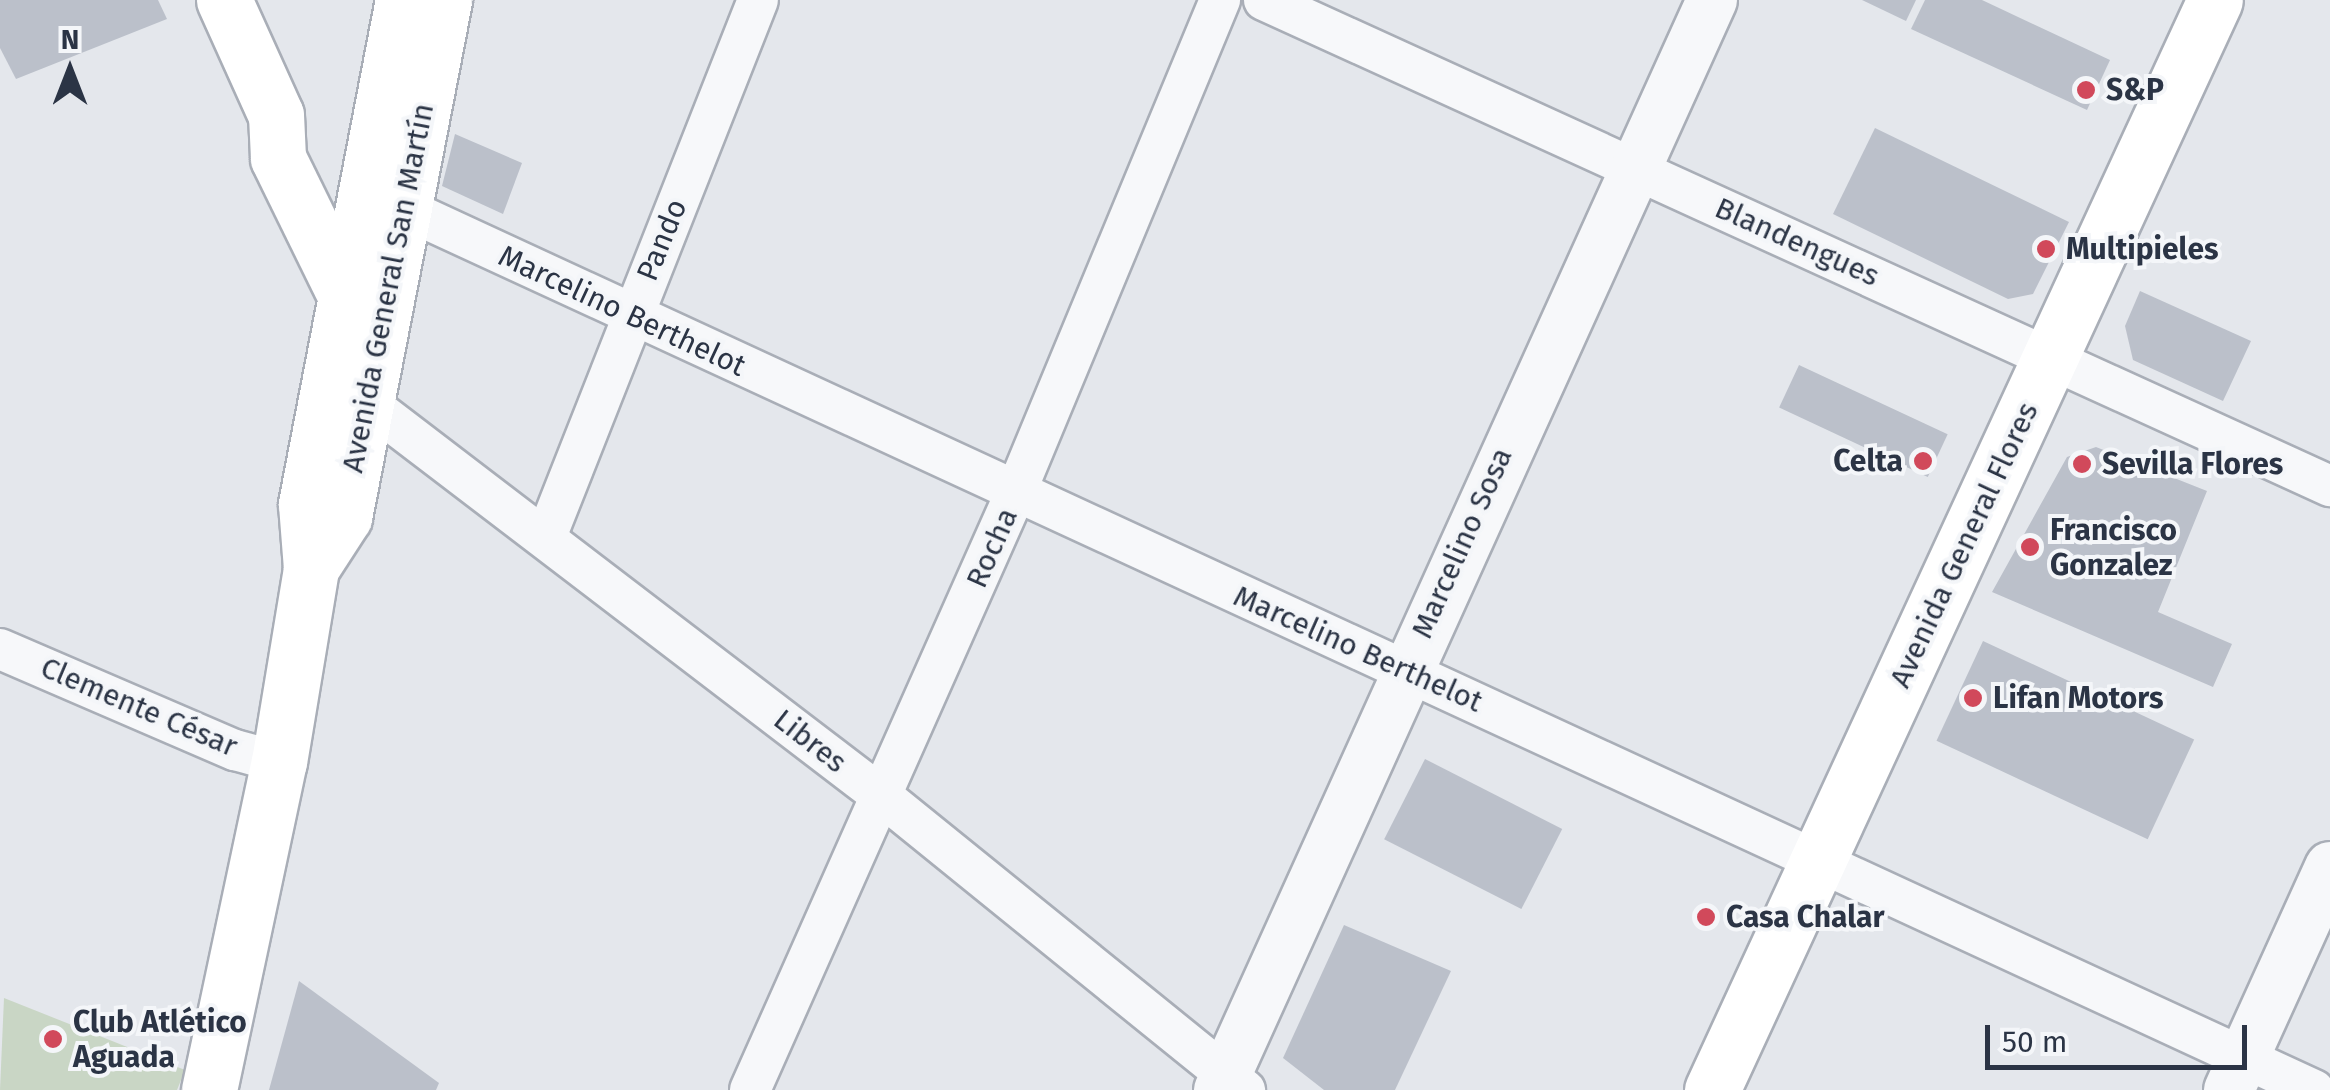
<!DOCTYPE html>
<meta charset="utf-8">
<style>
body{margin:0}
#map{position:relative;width:2330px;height:1090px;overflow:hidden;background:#e4e7ec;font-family:"Fira Sans",sans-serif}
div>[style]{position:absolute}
.green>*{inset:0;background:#c9d6c5}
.building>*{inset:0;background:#bbc0ca;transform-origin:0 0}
.roads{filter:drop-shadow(2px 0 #a9aeb7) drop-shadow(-2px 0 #a9aeb7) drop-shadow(0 2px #a9aeb7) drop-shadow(0 -2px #a9aeb7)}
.minor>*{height:40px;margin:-20px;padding:0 20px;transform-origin:20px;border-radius:20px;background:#f7f8fa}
.tertiary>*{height:50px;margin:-25px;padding:0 25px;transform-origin:25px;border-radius:25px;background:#f7f8fa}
.secondary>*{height:55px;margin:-27.5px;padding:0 27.5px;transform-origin:27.5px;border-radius:27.5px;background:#fff}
.dots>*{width:28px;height:28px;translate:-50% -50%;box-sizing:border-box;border:5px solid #f4f6f9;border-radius:50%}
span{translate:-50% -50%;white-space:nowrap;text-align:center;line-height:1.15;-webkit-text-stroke:8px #f4f6f9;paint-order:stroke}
.poi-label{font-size:30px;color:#2b3445;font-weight:700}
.left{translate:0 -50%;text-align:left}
.right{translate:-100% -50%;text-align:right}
.street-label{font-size:30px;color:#2b3445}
.north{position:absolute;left:20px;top:20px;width:100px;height:100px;-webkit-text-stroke:8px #f4f6f9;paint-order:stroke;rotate:0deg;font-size:28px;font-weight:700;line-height:40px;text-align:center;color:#2b3445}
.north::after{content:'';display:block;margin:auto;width:35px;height:45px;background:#2b3445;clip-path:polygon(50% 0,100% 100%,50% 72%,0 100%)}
.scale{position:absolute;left:1985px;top:1025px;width:262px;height:45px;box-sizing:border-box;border:5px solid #2b3445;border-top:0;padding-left:12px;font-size:30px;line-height:35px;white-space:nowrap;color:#2b3445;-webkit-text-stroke:8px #f4f6f9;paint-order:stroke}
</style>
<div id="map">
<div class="green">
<i style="clip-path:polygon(4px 998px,185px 1070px,177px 1090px,0 1090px)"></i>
</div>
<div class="building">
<i style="clip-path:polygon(0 0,158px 0,167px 19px,16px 79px,0 48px)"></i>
<i style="clip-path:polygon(1862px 0,1916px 0,1906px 21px)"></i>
<i style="clip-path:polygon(1925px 0,1982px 0,2110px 60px,2087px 110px,1911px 29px)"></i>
<i style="clip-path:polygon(1875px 128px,2069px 222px,2033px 294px,2008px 299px,1833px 214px)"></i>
<i style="clip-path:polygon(455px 134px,522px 163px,503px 214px,442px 186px)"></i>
<i style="clip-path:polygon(2140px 291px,2251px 341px,2223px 401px,2133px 360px,2125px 326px)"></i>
<i style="left:1799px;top:365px;width:164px;height:47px;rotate:25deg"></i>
<i style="clip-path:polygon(2096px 447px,2207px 491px,2158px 612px,2232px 644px,2213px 687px,1992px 592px,2067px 457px)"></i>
<i style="left:1983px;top:641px;width:233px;height:110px;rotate:25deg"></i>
<i style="left:1425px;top:759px;width:154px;height:90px;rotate:27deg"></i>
<i style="clip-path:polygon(1344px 925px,1451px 971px,1395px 1090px,1324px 1090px,1283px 1058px)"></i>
<i style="clip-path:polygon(299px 981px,439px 1083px,436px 1090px,269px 1090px)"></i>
</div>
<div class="roads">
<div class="minor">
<i style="left:1264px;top:0;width:1172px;rotate:24.51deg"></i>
<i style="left:403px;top:208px;width:2105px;rotate:24.78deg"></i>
<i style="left:366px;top:402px;width:651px;rotate:37.38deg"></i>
<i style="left:883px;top:797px;width:466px;rotate:39deg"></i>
<i style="left:546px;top:537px;width:577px;rotate:-68.46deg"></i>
<i style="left:0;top:649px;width:256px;rotate:23.3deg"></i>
<i style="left:235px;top:750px;width:46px;rotate:15.3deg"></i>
<i style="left:750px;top:1090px;width:652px;rotate:-66.03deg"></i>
<i style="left:1015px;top:494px;width:535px;rotate:-67.46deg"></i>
</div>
<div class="tertiary">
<i style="left:1219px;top:1090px;width:1196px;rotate:-65.66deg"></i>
<i style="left:2229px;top:1090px;width:245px;rotate:-65.6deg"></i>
</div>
<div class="secondary">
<i style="left:224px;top:0;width:126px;rotate:65.7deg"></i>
<i style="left:276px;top:115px;width:43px;rotate:87.3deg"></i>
<i style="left:278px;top:158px;width:155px;rotate:63.9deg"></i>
<i style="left:311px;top:568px;width:61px;rotate:-57.1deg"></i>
<i style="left:344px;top:517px;width:527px;rotate:-79.05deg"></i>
<i style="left:209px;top:1090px;width:335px;rotate:-78deg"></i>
<i style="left:279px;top:762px;width:197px;rotate:-80.6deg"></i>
<i style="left:311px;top:568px;width:64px;rotate:-94.5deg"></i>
<i style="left:306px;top:504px;width:513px;rotate:-79.11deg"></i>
<i style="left:1712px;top:1090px;width:1200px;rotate:-65.23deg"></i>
</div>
</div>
<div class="dots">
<i style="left:2086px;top:90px;background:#d1495b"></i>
<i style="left:2046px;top:249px;background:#d1495b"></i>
<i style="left:1923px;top:461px;background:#d1495b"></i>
<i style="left:2082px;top:464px;background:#d1495b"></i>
<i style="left:2030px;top:547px;background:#d1495b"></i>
<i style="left:1973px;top:698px;background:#d1495b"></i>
<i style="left:1706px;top:917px;background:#d1495b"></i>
<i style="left:53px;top:1039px;background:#d1495b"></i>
</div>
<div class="poi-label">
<span class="left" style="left:2106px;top:90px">S&amp;P</span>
<span class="left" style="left:2066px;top:249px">Multipieles</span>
<span class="right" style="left:1903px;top:461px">Celta</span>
<span class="left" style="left:2102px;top:464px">Sevilla Flores</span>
<span class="left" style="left:2050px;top:547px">Francisco<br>Gonzalez</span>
<span class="left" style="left:1993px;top:698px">Lifan Motors</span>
<span class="left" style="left:1726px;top:917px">Casa Chalar</span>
<span class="left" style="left:73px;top:1039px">Club Atlético<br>Aguada</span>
</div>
<div class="street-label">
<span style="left:662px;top:240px;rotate:-68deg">Pando</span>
<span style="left:1797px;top:242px;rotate:24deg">Blandengues</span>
<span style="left:388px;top:288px;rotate:-79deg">Avenida General San Martín</span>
<span style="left:622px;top:311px;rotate:25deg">Marcelino Berthelot</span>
<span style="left:1462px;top:543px;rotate:-66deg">Marcelino Sosa</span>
<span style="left:1964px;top:545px;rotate:-65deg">Avenida General Flores</span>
<span style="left:992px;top:548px;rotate:-66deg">Rocha</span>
<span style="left:1358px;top:649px;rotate:24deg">Marcelino Berthelot</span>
<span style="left:139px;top:707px;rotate:23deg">Clemente César</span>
<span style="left:810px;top:741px;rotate:38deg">Libres</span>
</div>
<div class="north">N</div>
<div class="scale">50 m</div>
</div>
